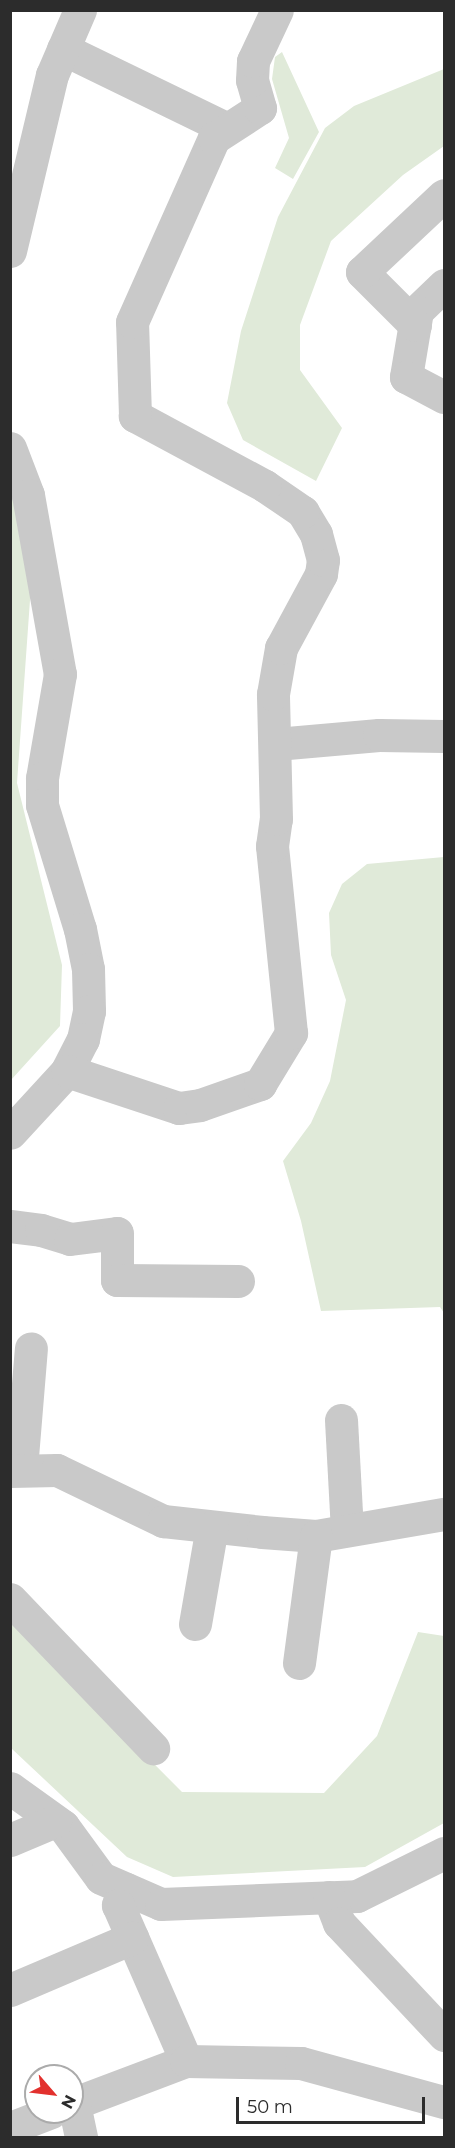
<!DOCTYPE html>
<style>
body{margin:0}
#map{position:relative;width:455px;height:2148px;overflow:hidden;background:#fff;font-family:Montserrat,sans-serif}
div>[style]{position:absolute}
.green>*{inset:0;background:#e0ead9}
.minor>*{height:33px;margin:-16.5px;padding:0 16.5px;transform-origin:16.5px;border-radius:16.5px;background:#c9c9c9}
span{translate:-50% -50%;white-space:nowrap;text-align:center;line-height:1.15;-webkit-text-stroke:6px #fff;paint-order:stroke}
.frame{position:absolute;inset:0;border:12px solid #2c2c2c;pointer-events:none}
.north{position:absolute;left:24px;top:2064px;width:60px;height:60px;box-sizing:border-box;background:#fff;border:2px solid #ababab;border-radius:50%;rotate:118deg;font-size:16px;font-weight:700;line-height:24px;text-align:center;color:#2c2c2c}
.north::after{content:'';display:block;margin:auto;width:21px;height:27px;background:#e2312e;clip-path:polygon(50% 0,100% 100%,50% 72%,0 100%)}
.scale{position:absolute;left:236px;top:2097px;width:189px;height:27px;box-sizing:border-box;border:3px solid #2c2c2c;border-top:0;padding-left:8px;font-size:18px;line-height:21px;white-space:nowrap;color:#2c2c2c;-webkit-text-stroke:4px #fff;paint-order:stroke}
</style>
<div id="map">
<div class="green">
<i style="clip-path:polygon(282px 52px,319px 132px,293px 179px,275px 168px,289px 138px,272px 79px,275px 57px)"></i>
<i style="clip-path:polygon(444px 69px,444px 146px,403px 175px,331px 241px,300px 325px,300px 370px,342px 428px,316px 481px,243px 440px,227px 403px,241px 331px,278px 217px,325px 128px,354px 106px)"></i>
<i style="clip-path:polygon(11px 491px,32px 572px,17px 783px,62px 965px,60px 1026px,11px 1080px)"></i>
<i style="clip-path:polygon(444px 857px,444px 1313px,440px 1307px,321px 1311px,301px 1221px,283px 1161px,311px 1123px,330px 1081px,346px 1000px,331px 955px,329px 913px,342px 884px,367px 864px)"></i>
<i style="clip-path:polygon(10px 1619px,182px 1792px,324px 1793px,377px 1736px,418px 1632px,444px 1636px,444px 1823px,365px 1867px,173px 1877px,127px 1857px,11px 1748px)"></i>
</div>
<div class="minor">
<i style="left:63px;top:49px;width:181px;rotate:25.9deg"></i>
<i style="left:10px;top:251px;width:181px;rotate:-76.6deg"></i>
<i style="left:52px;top:75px;width:71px;rotate:-66.7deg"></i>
<i style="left:444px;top:285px;width:37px;rotate:136deg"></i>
<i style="left:417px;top:311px;width:67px;rotate:99.5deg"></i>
<i style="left:406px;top:377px;width:43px;rotate:27.8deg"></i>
<i style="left:415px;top:325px;width:75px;rotate:-135deg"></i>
<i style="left:362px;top:272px;width:112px;rotate:-43.2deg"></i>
<i style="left:10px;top:448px;width:50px;rotate:69deg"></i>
<i style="left:28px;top:495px;width:182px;rotate:79.9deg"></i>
<i style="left:60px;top:674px;width:106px;rotate:99.8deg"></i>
<i style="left:42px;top:778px;width:27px;rotate:90deg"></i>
<i style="left:42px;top:805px;width:130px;rotate:73deg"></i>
<i style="left:80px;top:929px;width:41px;rotate:78.7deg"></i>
<i style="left:88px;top:969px;width:42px;rotate:88.6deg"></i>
<i style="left:89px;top:1011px;width:29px;rotate:102deg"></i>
<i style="left:83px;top:1039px;width:36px;rotate:117deg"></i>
<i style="left:67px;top:1071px;width:84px;rotate:132.6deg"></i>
<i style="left:276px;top:744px;width:103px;rotate:-5deg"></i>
<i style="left:379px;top:735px;width:65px;rotate:0.9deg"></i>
<i style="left:67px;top:1071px;width:118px;rotate:18.3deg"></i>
<i style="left:179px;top:1108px;width:21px;rotate:-8deg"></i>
<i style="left:200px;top:1105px;width:64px;rotate:-19.3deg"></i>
<i style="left:260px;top:1084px;width:60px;rotate:-58.7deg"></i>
<i style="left:291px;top:1033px;width:188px;rotate:-95.8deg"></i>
<i style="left:272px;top:846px;width:27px;rotate:-82deg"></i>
<i style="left:276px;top:819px;width:125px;rotate:-91.4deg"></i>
<i style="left:273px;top:694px;width:47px;rotate:-80.1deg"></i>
<i style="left:281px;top:648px;width:84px;rotate:-61.6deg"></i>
<i style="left:321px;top:574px;width:14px;rotate:-82deg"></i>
<i style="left:323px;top:560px;width:27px;rotate:-105deg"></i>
<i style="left:316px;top:534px;width:26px;rotate:-121deg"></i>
<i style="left:303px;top:512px;width:46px;rotate:-145.6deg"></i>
<i style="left:265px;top:486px;width:148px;rotate:-151.7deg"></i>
<i style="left:135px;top:416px;width:94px;rotate:-91.8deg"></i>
<i style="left:132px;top:322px;width:201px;rotate:-66deg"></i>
<i style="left:214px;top:138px;width:55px;rotate:-33.1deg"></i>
<i style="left:260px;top:108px;width:29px;rotate:-106deg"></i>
<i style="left:252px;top:80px;width:19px;rotate:-87deg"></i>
<i style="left:253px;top:61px;width:56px;rotate:-64.8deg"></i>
<i style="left:10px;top:1226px;width:31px;rotate:7deg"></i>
<i style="left:41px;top:1230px;width:30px;rotate:17deg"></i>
<i style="left:70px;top:1239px;width:47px;rotate:-7.3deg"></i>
<i style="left:117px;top:1233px;width:47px;rotate:90deg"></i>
<i style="left:117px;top:1280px;width:121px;rotate:0.5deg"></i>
<i style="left:341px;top:1420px;width:110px;rotate:86.9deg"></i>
<i style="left:21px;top:1469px;width:121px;rotate:-85.3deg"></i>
<i style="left:10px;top:1471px;width:47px;rotate:-1.2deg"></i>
<i style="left:57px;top:1470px;width:118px;rotate:25.7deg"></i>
<i style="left:163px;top:1521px;width:100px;rotate:6.3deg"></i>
<i style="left:262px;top:1532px;width:54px;rotate:4.2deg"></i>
<i style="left:316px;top:1536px;width:130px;rotate:-9.8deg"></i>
<i style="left:10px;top:1599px;width:207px;rotate:46.2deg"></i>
<i style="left:195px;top:1624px;width:98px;rotate:-80.1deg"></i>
<i style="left:299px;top:1663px;width:128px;rotate:-82.4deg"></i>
<i style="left:10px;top:1788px;width:65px;rotate:35.6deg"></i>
<i style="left:63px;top:1826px;width:64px;rotate:53.8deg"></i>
<i style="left:101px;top:1878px;width:65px;rotate:23.4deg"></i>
<i style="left:161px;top:1904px;width:196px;rotate:-2.3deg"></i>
<i style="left:357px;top:1896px;width:97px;rotate:-26.3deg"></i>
<i style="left:10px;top:1840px;width:49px;rotate:-22.9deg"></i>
<i style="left:126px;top:1889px;width:18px;rotate:117deg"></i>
<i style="left:118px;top:1905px;width:170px;rotate:66.4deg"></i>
<i style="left:329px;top:1897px;width:28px;rotate:69deg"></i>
<i style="left:339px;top:1923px;width:154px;rotate:46.8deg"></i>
<i style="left:10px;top:1990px;width:133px;rotate:-23.1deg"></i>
<i style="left:72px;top:2104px;width:122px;rotate:-20.7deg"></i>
<i style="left:186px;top:2061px;width:115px;rotate:1deg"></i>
<i style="left:301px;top:2063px;width:148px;rotate:15.3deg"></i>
<i style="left:74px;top:2104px;width:35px;rotate:78deg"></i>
<i style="left:10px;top:2128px;width:44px;rotate:-21.3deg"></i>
</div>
<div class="frame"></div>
<div class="north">N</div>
<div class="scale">50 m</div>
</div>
